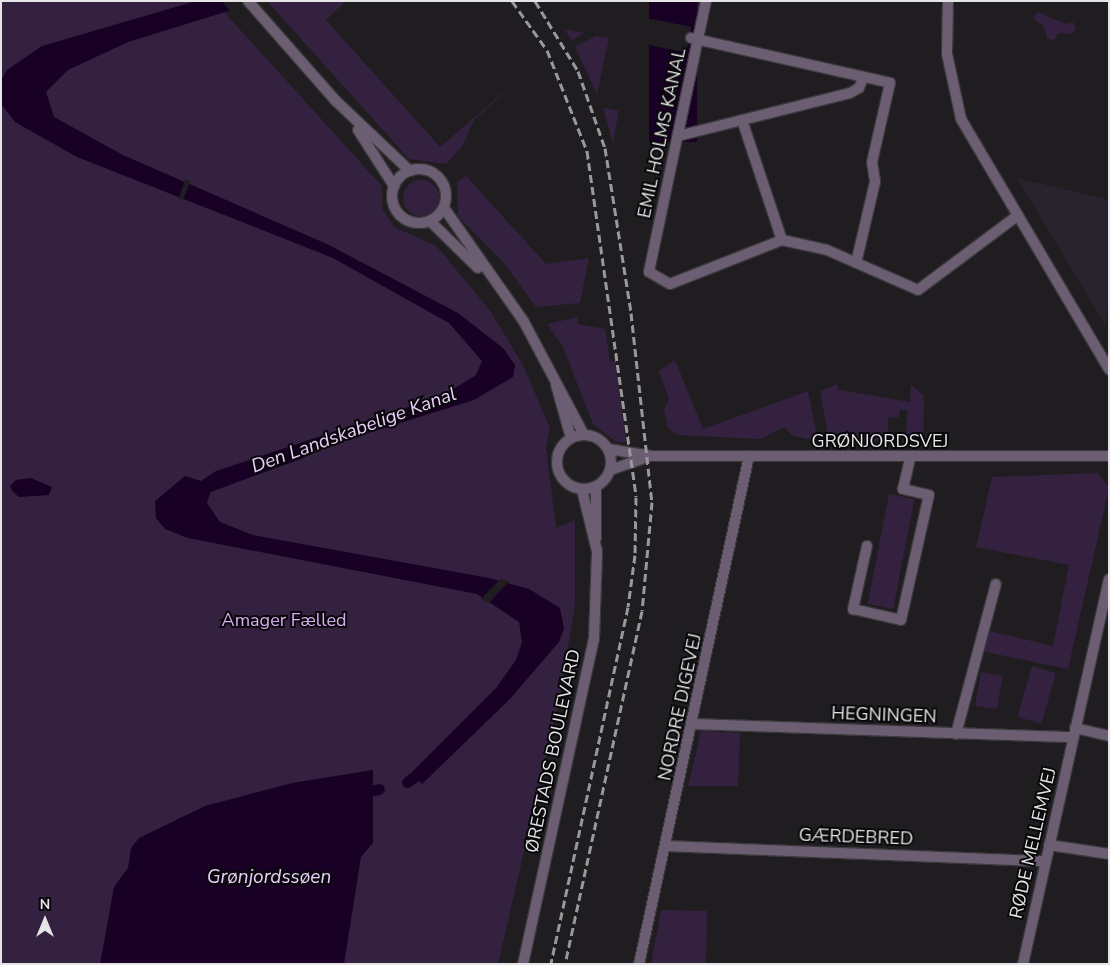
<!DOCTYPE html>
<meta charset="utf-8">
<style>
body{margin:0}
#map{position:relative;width:1110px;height:965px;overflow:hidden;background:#1f1d20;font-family:"Nunito Sans",sans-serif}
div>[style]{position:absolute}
.built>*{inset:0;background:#28232c}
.green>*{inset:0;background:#34213f;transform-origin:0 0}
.round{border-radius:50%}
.water>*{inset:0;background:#190125;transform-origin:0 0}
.pier>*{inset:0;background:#1f1d20;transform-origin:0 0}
.canal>*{height:11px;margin:-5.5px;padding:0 5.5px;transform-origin:5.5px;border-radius:5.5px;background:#190125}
.roads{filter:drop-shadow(1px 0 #3b393c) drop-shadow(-1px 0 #3b393c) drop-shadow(0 1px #3b393c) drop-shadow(0 -1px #3b393c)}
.minor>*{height:10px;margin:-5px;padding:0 5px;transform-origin:5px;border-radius:5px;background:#6b5e72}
.minor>.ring{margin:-5px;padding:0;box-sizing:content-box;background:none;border:10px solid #6b5e72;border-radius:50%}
.rail>*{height:3px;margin-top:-1.5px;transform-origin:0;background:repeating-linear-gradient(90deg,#99989a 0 8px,transparent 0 12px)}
span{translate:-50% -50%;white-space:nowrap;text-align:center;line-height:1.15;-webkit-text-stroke:4px #080709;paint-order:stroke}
.street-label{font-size:18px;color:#e5e4e6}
.park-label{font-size:18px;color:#d9adf3}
.water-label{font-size:19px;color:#ead0fb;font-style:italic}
.frame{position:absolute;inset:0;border:2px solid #e5e4e6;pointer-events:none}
.north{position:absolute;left:20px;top:895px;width:50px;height:50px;-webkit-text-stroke:4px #080709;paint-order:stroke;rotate:0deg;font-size:14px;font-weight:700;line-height:20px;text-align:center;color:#e5e4e6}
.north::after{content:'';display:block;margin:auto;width:18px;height:22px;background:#e5e4e6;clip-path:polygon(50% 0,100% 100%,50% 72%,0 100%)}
</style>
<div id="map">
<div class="built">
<i style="clip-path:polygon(1017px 178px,1109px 200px,1109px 304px,1105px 325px)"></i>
</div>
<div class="green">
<i style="clip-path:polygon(1px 1px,214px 1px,382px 186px,382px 208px,394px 227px,436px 246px,445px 256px,491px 312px,523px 365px,550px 428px,546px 447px,556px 528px,575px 520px,575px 606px,558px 705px,498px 964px,1px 964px)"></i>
<i style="clip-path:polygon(267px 1px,346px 1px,326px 20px,440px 147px,527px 72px,474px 120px,462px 147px,446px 164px,409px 159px)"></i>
<i style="clip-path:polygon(1038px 12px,1066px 24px,1073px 22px,1076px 28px,1072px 34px,1059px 33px,1054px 40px,1047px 39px,1044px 27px,1033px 18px)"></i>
<i style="clip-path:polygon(564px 29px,585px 33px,572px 40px)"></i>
<i style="clip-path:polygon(596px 36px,609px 38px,597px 94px,575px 47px)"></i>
<i style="clip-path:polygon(603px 108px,619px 111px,613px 143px,608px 125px)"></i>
<i style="clip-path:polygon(466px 176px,546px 264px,589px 258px,580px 303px,536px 307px,504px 263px,458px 216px,457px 182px)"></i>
<i class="round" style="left:403px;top:180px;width:36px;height:36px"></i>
<i style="clip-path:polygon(578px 317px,578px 324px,605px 329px,610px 362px,615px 361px,626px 442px,616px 442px,593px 424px,563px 347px,547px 324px)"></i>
<i style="clip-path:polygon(675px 360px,703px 429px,808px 391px,818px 441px,793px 436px,784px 427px,760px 439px,677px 435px,668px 428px,664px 409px,669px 400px,659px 371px)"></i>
<i style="clip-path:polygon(837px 384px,839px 390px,910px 402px,911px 385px,924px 396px,923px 441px,906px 440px,907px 410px,900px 410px,899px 417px,888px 418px,888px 440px,864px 441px,844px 432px,837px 441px,829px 441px,820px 391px)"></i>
<i style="clip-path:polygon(1098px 473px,1109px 488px,1068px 669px,981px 651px,986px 630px,1053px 646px,1069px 565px,976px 547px,992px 477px)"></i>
<i style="left:889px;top:494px;width:26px;height:112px;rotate:11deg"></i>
<i style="left:1032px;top:666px;width:25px;height:53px;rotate:16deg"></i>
<i style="left:981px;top:672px;width:22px;height:34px;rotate:10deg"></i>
<i style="clip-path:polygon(701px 731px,740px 733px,738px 786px,688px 786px)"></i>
<i style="clip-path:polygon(661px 910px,707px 911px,706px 964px,651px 964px)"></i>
</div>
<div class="water">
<i style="clip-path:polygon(196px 1px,261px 1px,128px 42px,68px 70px,46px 92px,54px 117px,123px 155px,327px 244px,458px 313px,503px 348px,515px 365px,513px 377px,474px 400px,228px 477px,211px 491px,207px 503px,220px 522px,253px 535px,489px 578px,529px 589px,560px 608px,564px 628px,559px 642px,509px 700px,422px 784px,412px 772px,496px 688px,516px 660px,522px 642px,519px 622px,477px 594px,188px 538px,165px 529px,156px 518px,155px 501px,185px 476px,201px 481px,216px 471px,444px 395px,476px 375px,482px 361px,449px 323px,333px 258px,77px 157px,15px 122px,1px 104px,1px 80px,7px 70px,42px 46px)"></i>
<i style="left:649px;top:1px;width:48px;height:141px"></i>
<i style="clip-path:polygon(31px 478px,52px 487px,49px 495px,19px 497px,13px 492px,10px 486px,16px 480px)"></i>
<i style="clip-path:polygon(373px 770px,373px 843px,361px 857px,344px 964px,100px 964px,114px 887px,128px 868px,131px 848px,139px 838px,205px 806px,292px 783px)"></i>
</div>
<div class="pier">
<i style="clip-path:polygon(222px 1px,263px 1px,231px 12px)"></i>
<i style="left:646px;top:18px;width:46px;height:26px;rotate:11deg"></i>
<i style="left:186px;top:179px;width:5px;height:21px;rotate:22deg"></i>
<i style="clip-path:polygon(500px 579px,509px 581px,489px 603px,481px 599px)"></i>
</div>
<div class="canal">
<i style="left:209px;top:486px;width:96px;rotate:-20.1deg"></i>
<i style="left:407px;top:782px;width:24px;rotate:-36deg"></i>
<i style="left:375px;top:790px;width:4px;rotate:-14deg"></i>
</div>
<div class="roads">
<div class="minor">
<i style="left:248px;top:1px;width:133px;rotate:48.7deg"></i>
<i style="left:336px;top:101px;width:102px;rotate:43.4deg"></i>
<i style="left:706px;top:1px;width:277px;rotate:101.9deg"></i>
<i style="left:649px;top:272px;width:24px;rotate:30deg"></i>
<i style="left:670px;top:284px;width:120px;rotate:-21.4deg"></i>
<i style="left:948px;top:1px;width:53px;rotate:91.1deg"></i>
<i style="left:947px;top:54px;width:66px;rotate:77.8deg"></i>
<i style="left:961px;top:119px;width:291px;rotate:59.4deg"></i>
<i style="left:691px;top:38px;width:204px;rotate:12.7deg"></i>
<i style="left:890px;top:83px;width:81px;rotate:102.8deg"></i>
<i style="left:872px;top:162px;width:20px;rotate:81deg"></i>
<i style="left:875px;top:182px;width:83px;rotate:103.2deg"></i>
<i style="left:742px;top:120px;width:126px;rotate:71.6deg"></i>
<i style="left:358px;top:130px;width:67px;rotate:57.3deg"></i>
<i style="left:678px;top:136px;width:177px;rotate:-14deg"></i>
<i style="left:850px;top:93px;width:10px;rotate:-29deg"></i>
<i style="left:859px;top:88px;width:11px;rotate:-68deg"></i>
<i class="ring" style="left:392px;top:169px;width:44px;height:44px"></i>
<i style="left:444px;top:208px;width:139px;rotate:54.9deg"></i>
<i style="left:524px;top:322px;width:128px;rotate:62deg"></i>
<i style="left:430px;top:221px;width:67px;rotate:44.4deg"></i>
<i style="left:782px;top:240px;width:46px;rotate:12.5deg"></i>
<i style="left:827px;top:250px;width:99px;rotate:23.7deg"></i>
<i style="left:918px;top:290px;width:124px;rotate:-36.8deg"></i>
<i style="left:556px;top:385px;width:55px;rotate:74.2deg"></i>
<i class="ring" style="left:557px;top:435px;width:44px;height:44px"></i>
<i style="left:608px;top:449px;width:44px;rotate:9.2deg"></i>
<i style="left:651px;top:456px;width:458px"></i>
<i style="left:610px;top:470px;width:39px;rotate:-19deg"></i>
<i style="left:596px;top:538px;width:51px;rotate:-90deg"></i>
<i style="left:867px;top:546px;width:65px;rotate:102.5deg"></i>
<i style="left:853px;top:609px;width:49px;rotate:12.9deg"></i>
<i style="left:901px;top:620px;width:128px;rotate:-77.4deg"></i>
<i style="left:929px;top:495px;width:27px;rotate:-167deg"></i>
<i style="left:903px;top:489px;width:32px;rotate:-77deg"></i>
<i style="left:694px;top:724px;width:379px;rotate:2deg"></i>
<i style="left:1075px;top:728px;width:35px;rotate:13deg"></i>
<i style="left:956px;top:734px;width:155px;rotate:-75.1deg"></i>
<i style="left:1049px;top:845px;width:61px;rotate:8.5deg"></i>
<i style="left:666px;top:846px;width:379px;rotate:2.3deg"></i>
<i style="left:523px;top:964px;width:333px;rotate:-77.7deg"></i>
<i style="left:594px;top:639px;width:88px;rotate:-88deg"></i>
<i style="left:597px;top:551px;width:63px;rotate:-103.8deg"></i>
<i style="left:639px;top:964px;width:520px;rotate:-77.78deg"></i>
<i style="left:1023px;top:964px;width:394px;rotate:-77.4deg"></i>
</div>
</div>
<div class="rail">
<i style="left:512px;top:1px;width:60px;rotate:54.5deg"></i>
<i style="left:547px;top:50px;width:109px;rotate:68.4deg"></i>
<i style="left:587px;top:151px;width:349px;rotate:81.9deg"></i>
<i style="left:636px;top:497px;width:58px;rotate:91deg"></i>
<i style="left:635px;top:555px;width:52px;rotate:97.7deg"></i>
<i style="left:628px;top:607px;width:365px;rotate:102.2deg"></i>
<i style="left:535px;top:1px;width:82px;rotate:58.4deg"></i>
<i style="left:578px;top:71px;width:82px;rotate:70.7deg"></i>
<i style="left:605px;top:148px;width:167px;rotate:81deg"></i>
<i style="left:631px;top:313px;width:190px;rotate:83.7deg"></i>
<i style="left:652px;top:502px;width:109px;rotate:95.2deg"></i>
<i style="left:642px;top:611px;width:361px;rotate:102.3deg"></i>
</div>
<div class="street-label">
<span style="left:662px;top:133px;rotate:-78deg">EMIL HOLMS KANAL</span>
<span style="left:880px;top:441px">GRØNJORDSVEJ</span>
<span style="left:680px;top:707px;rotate:-78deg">NORDRE DIGEVEJ</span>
<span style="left:884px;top:715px;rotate:2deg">HEGNINGEN</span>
<span style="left:553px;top:751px;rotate:-78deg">ØRESTADS BOULEVARD</span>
<span style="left:856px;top:837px;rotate:2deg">GÆRDEBRED</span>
<span style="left:1033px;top:843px;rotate:-77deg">RØDE MELLEMVEJ</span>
</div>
<div class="park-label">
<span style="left:284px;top:620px">Amager Fælled</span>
</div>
<div class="water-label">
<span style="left:354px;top:431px;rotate:-20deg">Den Landskabelige Kanal</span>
<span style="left:269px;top:878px">Grønjordssøen</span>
</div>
<div class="frame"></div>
<div class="north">N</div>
</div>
